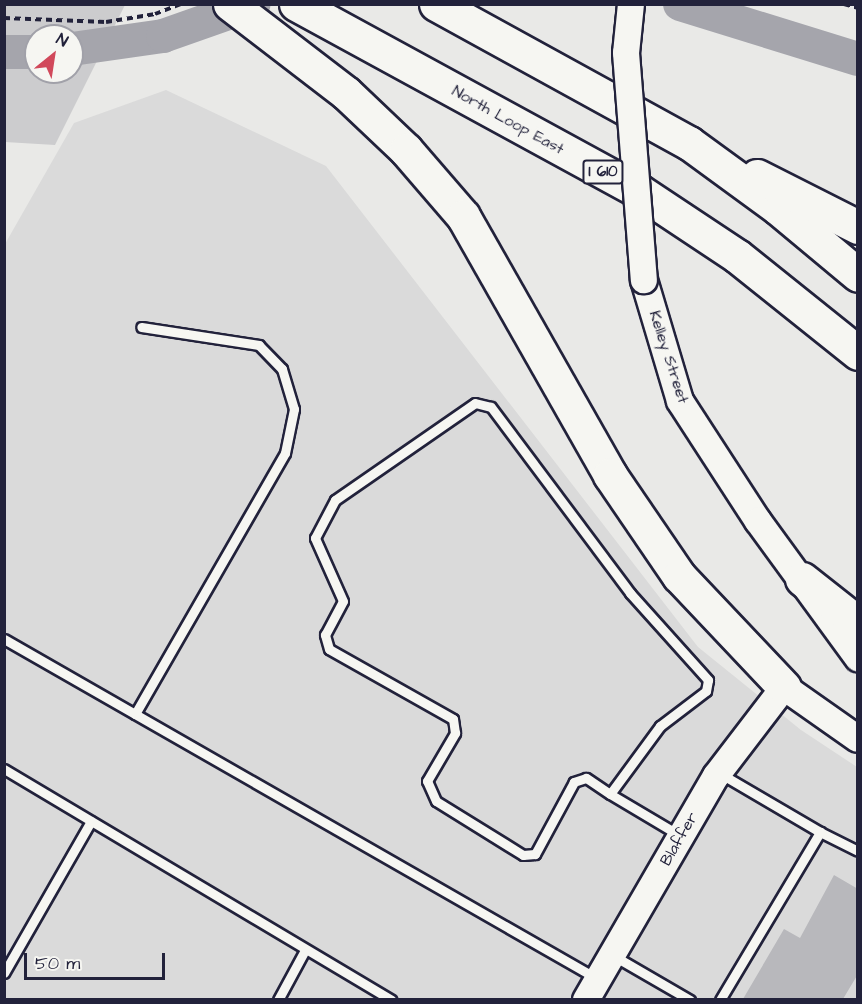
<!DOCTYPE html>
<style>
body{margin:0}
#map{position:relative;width:862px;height:1004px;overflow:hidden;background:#e9e9e7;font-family:"Architects Daughter",sans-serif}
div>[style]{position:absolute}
.built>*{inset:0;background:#dadada}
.green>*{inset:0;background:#ccccce}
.river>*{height:34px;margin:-17px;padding:0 17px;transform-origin:17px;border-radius:17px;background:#a5a5ac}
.building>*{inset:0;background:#b8b8bc}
.path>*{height:4px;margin-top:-2px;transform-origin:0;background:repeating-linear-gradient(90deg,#22223b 0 6px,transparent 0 10.5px)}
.roads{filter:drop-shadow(2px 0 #22223b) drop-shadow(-2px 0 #22223b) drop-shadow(0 2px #22223b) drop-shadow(0 -2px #22223b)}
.lane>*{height:9px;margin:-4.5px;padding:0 4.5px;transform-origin:4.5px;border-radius:4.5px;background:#f6f6f2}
.secondary>*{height:26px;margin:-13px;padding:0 13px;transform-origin:13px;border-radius:13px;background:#f6f6f2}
.highway>*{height:33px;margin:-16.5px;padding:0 16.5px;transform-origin:16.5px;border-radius:16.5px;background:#f6f6f2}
.bridges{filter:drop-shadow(2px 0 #22223b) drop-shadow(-2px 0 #22223b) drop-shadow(0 2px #22223b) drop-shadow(0 -2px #22223b)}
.secondary-bridge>*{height:26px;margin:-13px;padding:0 13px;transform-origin:13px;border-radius:13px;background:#f6f6f2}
span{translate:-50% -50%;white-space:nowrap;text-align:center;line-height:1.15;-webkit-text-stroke:4.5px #f6f6f2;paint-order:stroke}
.shield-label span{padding:2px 4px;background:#f6f6f2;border:2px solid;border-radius:4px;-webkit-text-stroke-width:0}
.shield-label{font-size:15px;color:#22223b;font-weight:700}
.street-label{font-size:16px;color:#22223b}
.frame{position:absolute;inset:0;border:6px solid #22223b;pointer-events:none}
.north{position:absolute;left:24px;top:24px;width:60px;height:60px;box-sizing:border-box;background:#f6f6f2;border:2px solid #a1a1a9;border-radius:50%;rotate:30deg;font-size:16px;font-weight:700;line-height:24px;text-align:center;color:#22223b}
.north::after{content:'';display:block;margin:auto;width:21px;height:27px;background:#d1495b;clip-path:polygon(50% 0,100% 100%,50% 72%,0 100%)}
.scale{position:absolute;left:24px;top:953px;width:141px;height:27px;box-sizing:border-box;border:3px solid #22223b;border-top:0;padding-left:8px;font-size:18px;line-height:21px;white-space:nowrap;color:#22223b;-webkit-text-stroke:4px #f6f6f2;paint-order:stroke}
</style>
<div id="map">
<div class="built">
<i style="clip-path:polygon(166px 90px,326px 166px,698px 647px,801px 730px,857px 767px,857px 999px,5px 1000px,5px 244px,74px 123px)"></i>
</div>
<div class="green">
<i style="clip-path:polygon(evenodd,4px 5px,125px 5px,55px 145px,5px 142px,4px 5px,36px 36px,72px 36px,72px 72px,36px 72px,36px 36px)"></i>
</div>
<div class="river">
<i style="left:680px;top:4px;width:186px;rotate:17.2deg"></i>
<i style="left:72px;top:49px;width:92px;rotate:-8.1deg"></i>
<i style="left:163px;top:36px;width:96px;rotate:-19.4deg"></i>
<i style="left:4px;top:52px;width:32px"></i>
</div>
<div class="building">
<i style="clip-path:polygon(834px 875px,858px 889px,858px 974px,843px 999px,743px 999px,784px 929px,800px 938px)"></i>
</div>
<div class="path">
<i style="left:844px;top:4px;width:15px;rotate:16deg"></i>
<i style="left:4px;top:18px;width:102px;rotate:2.2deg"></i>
<i style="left:106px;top:22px;width:50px;rotate:-9.3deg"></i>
<i style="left:155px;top:14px;width:28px;rotate:-21deg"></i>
</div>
<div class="roads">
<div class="lane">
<i style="left:4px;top:639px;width:682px;rotate:29.8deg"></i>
<i style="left:135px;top:714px;width:301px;rotate:-60.1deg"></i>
<i style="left:285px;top:453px;width:45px;rotate:-78.4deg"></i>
<i style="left:294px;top:409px;width:42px;rotate:-106.7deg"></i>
<i style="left:282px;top:369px;width:33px;rotate:-134deg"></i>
<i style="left:259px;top:345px;width:119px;rotate:-171.3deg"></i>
<i style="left:4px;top:769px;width:451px;rotate:30.8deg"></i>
<i style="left:610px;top:794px;width:29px;rotate:-146deg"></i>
<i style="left:586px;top:778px;width:13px;rotate:162deg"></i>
<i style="left:574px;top:782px;width:82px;rotate:118.4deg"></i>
<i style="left:535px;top:854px;width:12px;rotate:175deg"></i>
<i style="left:523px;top:855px;width:102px;rotate:-148.2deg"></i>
<i style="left:436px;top:801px;width:22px;rotate:-114deg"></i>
<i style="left:427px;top:781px;width:56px;rotate:-59.7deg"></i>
<i style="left:455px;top:733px;width:14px;rotate:-98deg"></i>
<i style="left:453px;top:719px;width:142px;rotate:-150.6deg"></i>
<i style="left:329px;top:649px;width:15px;rotate:-106deg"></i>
<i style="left:325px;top:635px;width:38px;rotate:-62deg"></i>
<i style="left:343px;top:601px;width:69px;rotate:-114deg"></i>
<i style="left:315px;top:538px;width:43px;rotate:-62.2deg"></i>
<i style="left:335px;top:500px;width:170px;rotate:-34.7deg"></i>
<i style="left:475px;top:403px;width:16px;rotate:14deg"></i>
<i style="left:491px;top:407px;width:232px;rotate:53.2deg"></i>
<i style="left:630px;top:593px;width:117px;rotate:48.1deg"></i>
<i style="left:708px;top:680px;width:11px;rotate:100deg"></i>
<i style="left:706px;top:691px;width:58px;rotate:142.7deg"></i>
<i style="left:660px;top:726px;width:84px;rotate:126.3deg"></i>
<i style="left:610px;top:794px;width:80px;rotate:30.7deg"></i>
<i style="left:820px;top:832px;width:42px;rotate:26.6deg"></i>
<i style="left:614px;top:956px;width:88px;rotate:30.1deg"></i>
<i style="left:4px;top:973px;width:175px;rotate:-60.2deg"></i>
<i style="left:278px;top:1000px;width:57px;rotate:-61.6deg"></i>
<i style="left:720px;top:1000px;width:196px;rotate:-59.2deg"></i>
<i style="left:820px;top:832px;width:115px;rotate:-149.6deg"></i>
</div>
<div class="secondary">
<i style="left:644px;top:280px;width:126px;rotate:73.4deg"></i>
<i style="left:680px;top:401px;width:143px;rotate:57deg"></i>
<i style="left:758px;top:521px;width:170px;rotate:53.9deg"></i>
<i style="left:586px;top:1000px;width:259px;rotate:-59.9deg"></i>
<i style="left:716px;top:776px;width:112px;rotate:-52.6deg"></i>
<i style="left:784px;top:687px;width:90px;rotate:35.1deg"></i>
</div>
<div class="highway">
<i style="left:230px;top:4px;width:146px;rotate:37.5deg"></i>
<i style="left:346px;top:93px;width:83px;rotate:43.5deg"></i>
<i style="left:406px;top:150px;width:87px;rotate:49.2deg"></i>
<i style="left:463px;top:216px;width:298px;rotate:60.4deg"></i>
<i style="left:610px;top:475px;width:122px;rotate:55.7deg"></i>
<i style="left:679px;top:576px;width:153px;rotate:46.6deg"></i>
<i style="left:296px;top:4px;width:391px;rotate:28.6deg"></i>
<i style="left:639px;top:191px;width:118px;rotate:33.6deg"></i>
<i style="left:737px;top:256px;width:155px;rotate:38.7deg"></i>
<i style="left:436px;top:4px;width:289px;rotate:28.8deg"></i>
<i style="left:689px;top:143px;width:110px;rotate:36.1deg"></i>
<i style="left:778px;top:208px;width:104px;rotate:39.9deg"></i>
<i style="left:757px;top:176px;width:113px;rotate:26.8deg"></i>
<i style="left:802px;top:579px;width:71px;rotate:38.2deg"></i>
</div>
</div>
<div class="bridges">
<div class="secondary-bridge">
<i style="left:631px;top:4px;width:49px;rotate:95.8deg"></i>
<i style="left:626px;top:53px;width:228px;rotate:85.5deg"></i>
</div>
</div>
<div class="shield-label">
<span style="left:603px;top:172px">I 610</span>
</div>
<div class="street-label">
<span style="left:508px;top:120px;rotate:29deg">North Loop East</span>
<span style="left:669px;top:357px;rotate:72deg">Kelley Street</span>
<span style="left:679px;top:839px;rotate:-60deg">Blaffer</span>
</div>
<div class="frame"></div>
<div class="north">N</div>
<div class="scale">50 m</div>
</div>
